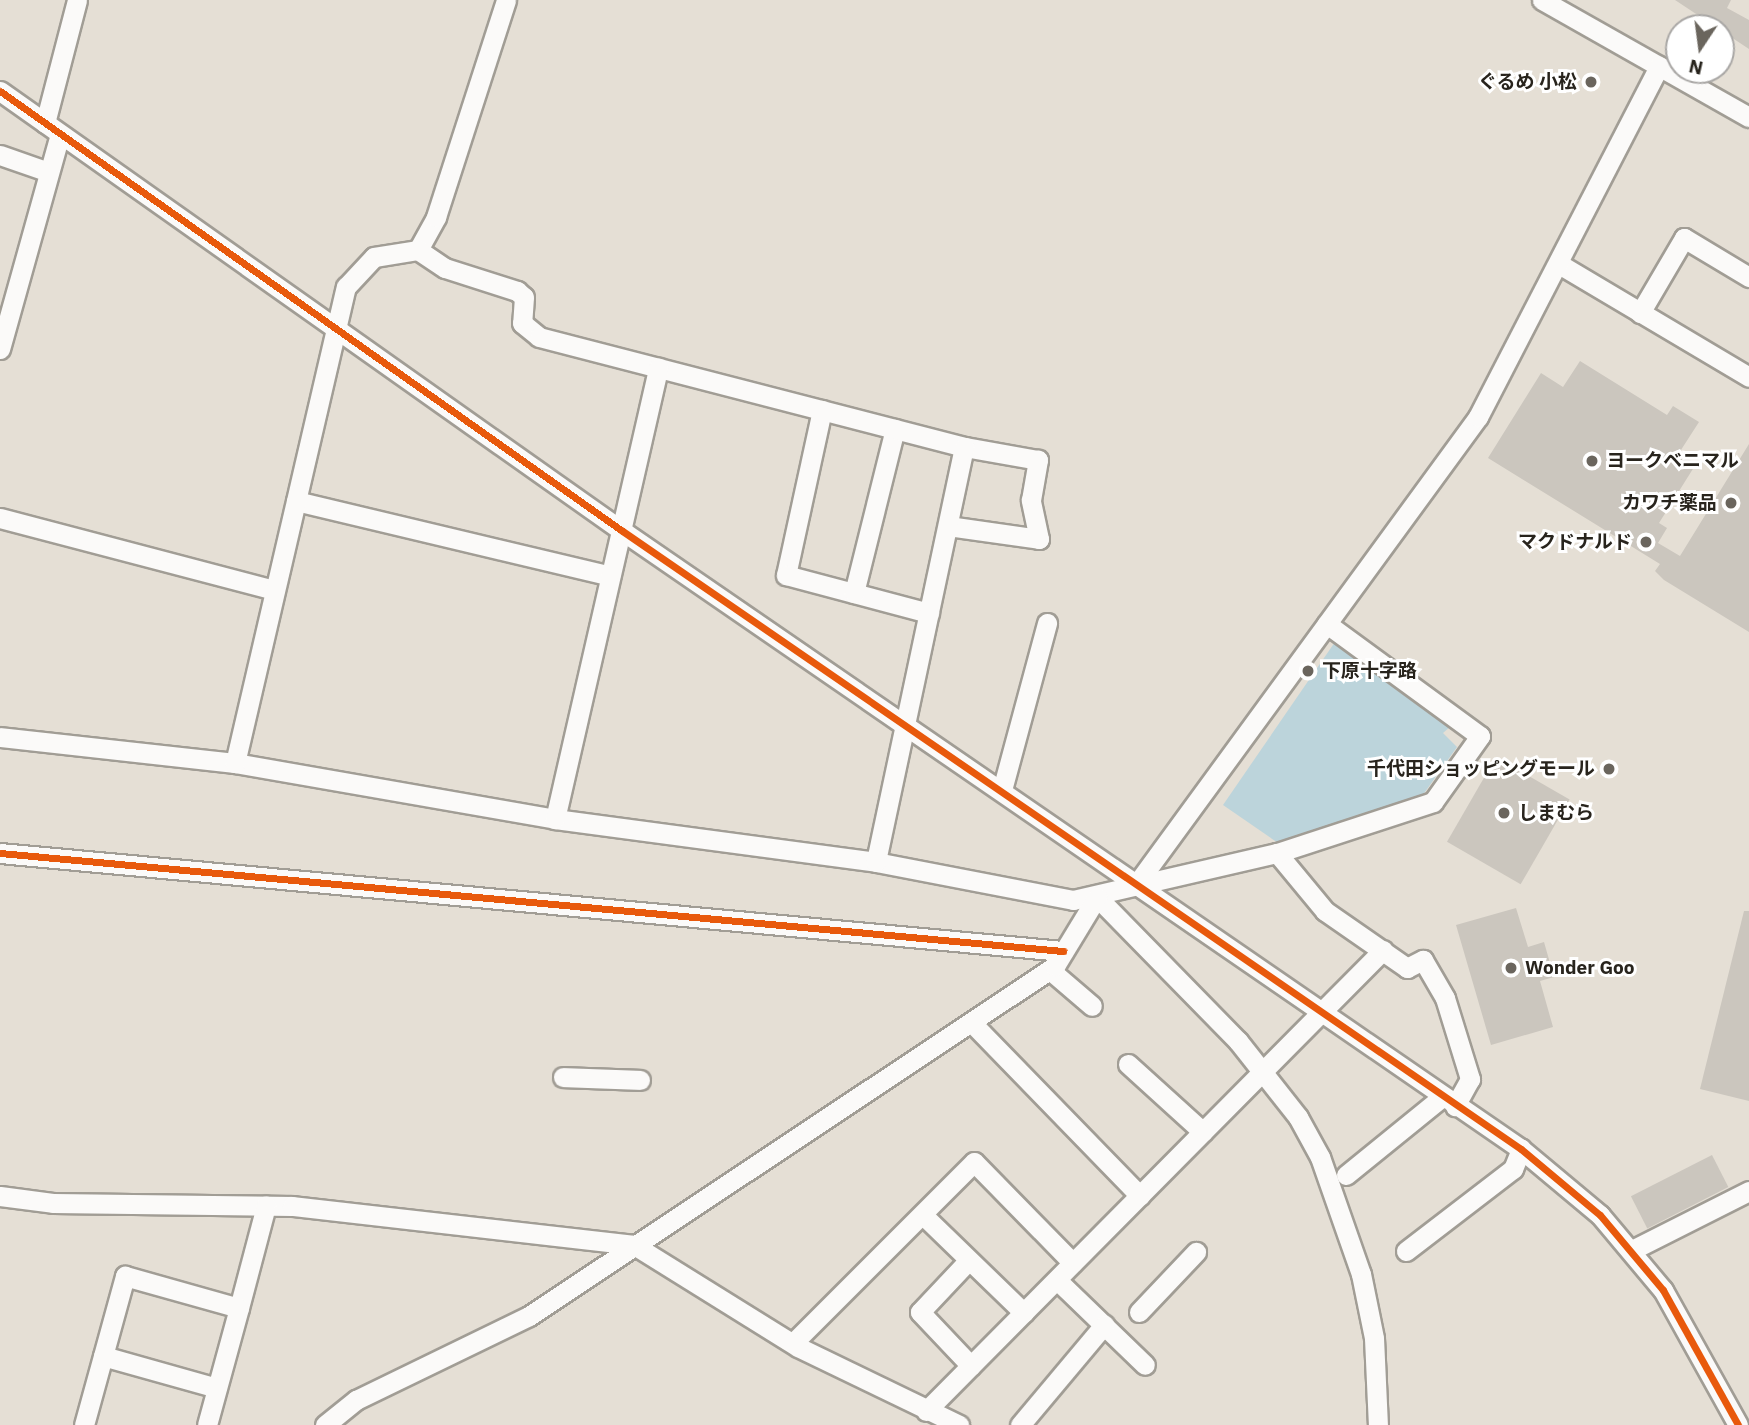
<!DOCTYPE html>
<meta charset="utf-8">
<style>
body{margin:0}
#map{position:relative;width:1749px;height:1425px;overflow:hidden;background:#e5dfd5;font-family:"IBM Plex Sans","Noto Sans JP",sans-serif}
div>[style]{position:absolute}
.water>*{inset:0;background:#bcd4db}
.building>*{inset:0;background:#cbc6be;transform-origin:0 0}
.roads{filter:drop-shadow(2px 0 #a19d95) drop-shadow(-2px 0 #a19d95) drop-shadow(0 2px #a19d95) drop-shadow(0 -2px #a19d95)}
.minor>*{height:19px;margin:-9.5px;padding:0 9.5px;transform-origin:9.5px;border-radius:9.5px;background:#fbfaf9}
.cycleway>*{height:7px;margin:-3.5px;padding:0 3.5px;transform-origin:3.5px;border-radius:3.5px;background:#e8590c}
.dots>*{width:19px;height:19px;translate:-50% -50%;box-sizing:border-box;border:4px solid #fff;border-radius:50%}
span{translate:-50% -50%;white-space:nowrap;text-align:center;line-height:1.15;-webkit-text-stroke:6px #fff;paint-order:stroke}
.poi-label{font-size:19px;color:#28241d;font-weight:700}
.right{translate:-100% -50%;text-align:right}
.left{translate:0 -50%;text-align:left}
.north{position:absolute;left:1665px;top:14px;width:70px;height:70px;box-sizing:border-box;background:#fff;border:2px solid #a9a7a5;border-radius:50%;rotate:193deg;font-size:19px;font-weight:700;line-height:28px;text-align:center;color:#28241d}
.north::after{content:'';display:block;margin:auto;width:24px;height:32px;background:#6a655d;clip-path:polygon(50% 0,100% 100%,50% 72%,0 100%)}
</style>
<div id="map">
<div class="water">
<i style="clip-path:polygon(1335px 642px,1451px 726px,1443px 733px,1457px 747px,1420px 799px,1278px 843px,1223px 805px)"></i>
</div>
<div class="building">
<i style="clip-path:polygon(1675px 0,1731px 0,1727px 8px,1749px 20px,1749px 49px)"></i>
<i style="clip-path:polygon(1580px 361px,1667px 415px,1673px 406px,1699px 422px,1679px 453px,1696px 464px,1659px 523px,1667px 528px,1658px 543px,1680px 556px,1749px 444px,1749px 632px,1664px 580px,1655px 571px,1660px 564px,1488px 458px,1541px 373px,1563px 387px)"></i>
<i style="left:1496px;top:757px;width:85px;height:98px;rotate:30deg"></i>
<i style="clip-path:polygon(1516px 908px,1528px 947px,1544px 942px,1554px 977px,1540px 981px,1553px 1027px,1491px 1045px,1456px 925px)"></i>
<i style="clip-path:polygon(1744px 911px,1749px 911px,1749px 1101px,1700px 1089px)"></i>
<i style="left:1712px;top:1155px;width:36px;height:91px;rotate:63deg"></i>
</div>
<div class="roads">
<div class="minor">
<i style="left:1542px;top:0;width:238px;rotate:29.5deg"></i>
<i style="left:0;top:91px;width:761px;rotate:35.26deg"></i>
<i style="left:621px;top:530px;width:1092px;rotate:34.52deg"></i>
<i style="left:1521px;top:1149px;width:103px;rotate:39.9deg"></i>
<i style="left:1600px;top:1215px;width:98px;rotate:50deg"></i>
<i style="left:1663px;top:1290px;width:154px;rotate:60.9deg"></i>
<i style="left:45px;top:123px;width:127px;rotate:-75.4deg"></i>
<i style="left:0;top:155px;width:49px;rotate:19.2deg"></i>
<i style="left:418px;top:250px;width:38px;rotate:-61deg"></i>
<i style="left:436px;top:217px;width:228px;rotate:-72.1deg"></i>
<i style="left:1559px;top:264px;width:221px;rotate:30.7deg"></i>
<i style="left:1640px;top:313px;width:87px;rotate:-59.6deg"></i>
<i style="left:1684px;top:238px;width:76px;rotate:31deg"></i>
<i style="left:0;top:349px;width:223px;rotate:-74.4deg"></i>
<i style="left:822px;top:410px;width:169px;rotate:102.3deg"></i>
<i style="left:786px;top:575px;width:148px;rotate:14.9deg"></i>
<i style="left:296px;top:501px;width:323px;rotate:13.4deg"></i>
<i style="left:0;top:518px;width:284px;rotate:14.7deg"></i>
<i style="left:948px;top:526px;width:92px;rotate:8.1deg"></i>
<i style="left:1039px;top:539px;width:40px;rotate:-102deg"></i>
<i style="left:1031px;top:500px;width:41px;rotate:-80.1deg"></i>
<i style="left:1038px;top:460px;width:75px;rotate:-170deg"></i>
<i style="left:854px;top:593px;width:169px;rotate:-76deg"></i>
<i style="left:0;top:737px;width:236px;rotate:6.3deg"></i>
<i style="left:235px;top:763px;width:325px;rotate:9.9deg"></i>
<i style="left:555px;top:819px;width:324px;rotate:7.6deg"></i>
<i style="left:876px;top:862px;width:201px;rotate:10.9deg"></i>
<i style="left:1073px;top:900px;width:209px;rotate:-13deg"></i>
<i style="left:1277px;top:853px;width:75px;rotate:50.4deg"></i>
<i style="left:1325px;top:911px;width:100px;rotate:34.8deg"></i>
<i style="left:1407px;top:968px;width:18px;rotate:-27deg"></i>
<i style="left:1423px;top:960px;width:44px;rotate:59.9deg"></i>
<i style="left:1445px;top:998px;width:85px;rotate:72.8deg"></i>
<i style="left:1470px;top:1079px;width:31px;rotate:119deg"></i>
<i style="left:235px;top:763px;width:489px;rotate:-76.9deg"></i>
<i style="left:346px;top:287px;width:41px;rotate:-47deg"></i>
<i style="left:374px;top:257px;width:45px;rotate:-9deg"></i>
<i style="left:418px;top:250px;width:32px;rotate:34deg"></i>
<i style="left:445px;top:268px;width:76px;rotate:17.7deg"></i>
<i style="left:517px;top:291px;width:9px;rotate:41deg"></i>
<i style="left:524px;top:297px;width:26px;rotate:94deg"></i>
<i style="left:522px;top:323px;width:22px;rotate:39deg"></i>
<i style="left:539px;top:337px;width:439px;rotate:14.5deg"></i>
<i style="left:964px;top:447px;width:424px;rotate:102deg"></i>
<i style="left:1002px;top:790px;width:173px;rotate:-74.9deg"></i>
<i style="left:555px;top:819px;width:463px;rotate:-77.1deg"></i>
<i style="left:0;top:853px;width:1068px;rotate:5.27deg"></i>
<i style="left:1277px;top:853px;width:164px;rotate:-18.1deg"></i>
<i style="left:1433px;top:802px;width:81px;rotate:-54.5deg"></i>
<i style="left:1480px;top:736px;width:190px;rotate:-143.8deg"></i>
<i style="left:1138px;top:882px;width:576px;rotate:-53.83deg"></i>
<i style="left:1478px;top:417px;width:395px;rotate:-62.7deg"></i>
<i style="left:1097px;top:897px;width:202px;rotate:45.6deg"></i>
<i style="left:1238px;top:1041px;width:97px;rotate:51.7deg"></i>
<i style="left:1298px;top:1117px;width:46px;rotate:61.2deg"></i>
<i style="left:1320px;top:1157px;width:124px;rotate:70.7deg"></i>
<i style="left:1361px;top:1274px;width:65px;rotate:78.5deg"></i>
<i style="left:1374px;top:1338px;width:87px;rotate:87.4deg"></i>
<i style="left:1050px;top:970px;width:55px;rotate:40.6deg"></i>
<i style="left:972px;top:1023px;width:241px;rotate:45.8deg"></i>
<i style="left:1128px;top:1064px;width:101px;rotate:42.2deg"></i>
<i style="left:563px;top:1077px;width:77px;rotate:2.2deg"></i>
<i style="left:1346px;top:1175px;width:124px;rotate:-39.1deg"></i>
<i style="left:0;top:1196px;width:53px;rotate:7.5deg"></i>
<i style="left:53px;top:1203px;width:239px;rotate:0.7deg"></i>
<i style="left:292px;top:1206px;width:344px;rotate:6.5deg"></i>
<i style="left:634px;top:1245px;width:193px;rotate:31.9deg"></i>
<i style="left:798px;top:1347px;width:179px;rotate:25.8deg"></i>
<i style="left:924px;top:1216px;width:139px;rotate:44.1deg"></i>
<i style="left:1632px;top:1250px;width:131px;rotate:-26.8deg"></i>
<i style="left:1406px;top:1251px;width:135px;rotate:-37.5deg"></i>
<i style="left:1513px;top:1169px;width:22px;rotate:-68deg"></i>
<i style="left:968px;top:1261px;width:70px;rotate:133.3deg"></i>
<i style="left:920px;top:1312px;width:74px;rotate:46.6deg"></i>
<i style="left:1057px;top:1280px;width:122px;rotate:44deg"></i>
<i style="left:239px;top:1308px;width:106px;rotate:-75.2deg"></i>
<i style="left:1139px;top:1312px;width:83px;rotate:-46.5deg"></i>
<i style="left:793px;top:1343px;width:256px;rotate:-45deg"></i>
<i style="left:974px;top:1162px;width:141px;rotate:45.6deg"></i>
<i style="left:103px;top:1356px;width:118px;rotate:15.7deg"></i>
<i style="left:926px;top:1411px;width:649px;rotate:-45.25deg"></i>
<i style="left:84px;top:1425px;width:155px;rotate:-74.6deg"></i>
<i style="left:125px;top:1276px;width:118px;rotate:15.7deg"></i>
<i style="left:239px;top:1308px;width:121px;rotate:105.3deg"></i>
<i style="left:325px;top:1425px;width:40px;rotate:-39deg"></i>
<i style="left:356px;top:1400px;width:192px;rotate:-25.9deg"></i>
<i style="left:529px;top:1316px;width:632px;rotate:-33.64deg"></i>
<i style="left:1055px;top:966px;width:81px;rotate:-58.7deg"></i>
<i style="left:1020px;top:1425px;width:131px;rotate:-50deg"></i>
</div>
</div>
<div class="cycleway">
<i style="left:0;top:91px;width:761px;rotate:35.26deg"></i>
<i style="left:621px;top:530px;width:1092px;rotate:34.52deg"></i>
<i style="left:1521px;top:1149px;width:103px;rotate:39.9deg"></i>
<i style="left:1600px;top:1215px;width:98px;rotate:50deg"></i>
<i style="left:1663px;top:1290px;width:154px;rotate:60.9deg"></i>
<i style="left:0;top:853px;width:1068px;rotate:5.27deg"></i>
</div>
<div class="dots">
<i style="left:1591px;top:82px;background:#6a655d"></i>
<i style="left:1592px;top:461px;background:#6a655d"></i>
<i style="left:1731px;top:503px;background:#6a655d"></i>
<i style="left:1646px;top:542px;background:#6a655d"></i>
<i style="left:1308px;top:671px;background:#6a655d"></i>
<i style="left:1609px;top:769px;background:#6a655d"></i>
<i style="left:1504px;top:813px;background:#6a655d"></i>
<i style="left:1511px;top:968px;background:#6a655d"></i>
</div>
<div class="poi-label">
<span class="right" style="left:1577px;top:82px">ぐるめ 小松</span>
<span class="left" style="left:1606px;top:461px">ヨークベニマル</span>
<span class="right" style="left:1717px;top:503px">カワチ薬品</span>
<span class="right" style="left:1632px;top:542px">マクドナルド</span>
<span class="left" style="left:1322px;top:671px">下原十字路</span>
<span class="right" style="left:1595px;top:769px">千代田ショッピングモール</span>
<span class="left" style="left:1518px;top:813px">しまむら</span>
<span class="left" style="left:1525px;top:968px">Wonder Goo</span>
</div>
<div class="north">N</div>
</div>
